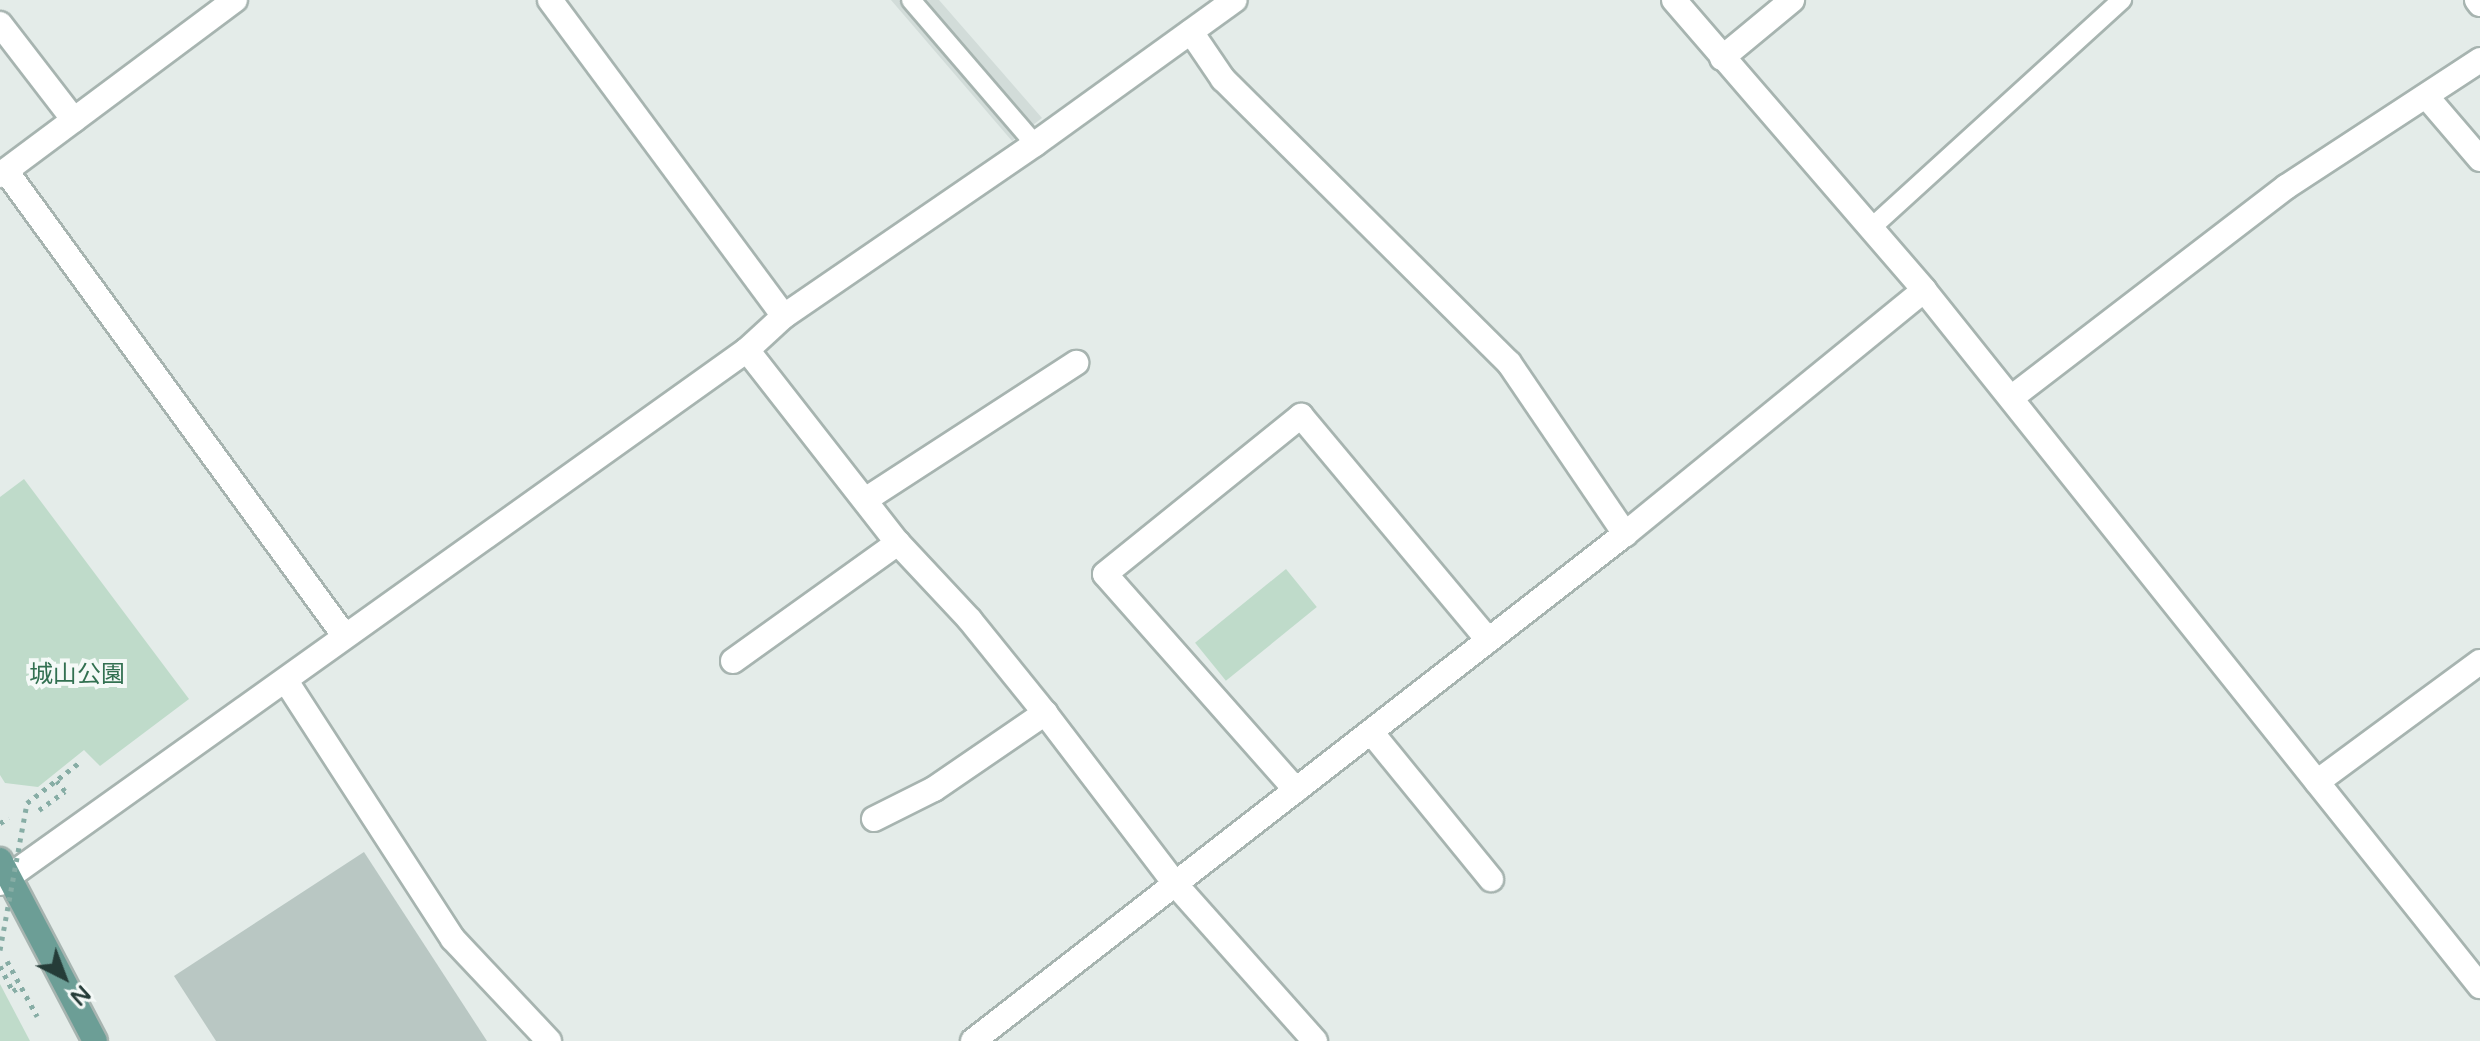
<!DOCTYPE html>
<meta charset="utf-8">
<style>
body{margin:0}
#map{position:relative;width:2480px;height:1041px;overflow:hidden;background:#e4ece9;font-family:"Varela Round","Noto Sans JP",sans-serif}
div>[style]{position:absolute}
.built>*{inset:0;background:#d2dcd9}
.green>*{inset:0;background:#bfdbca;transform-origin:0 0}
.building>*{inset:0;background:#b9c7c3}
.path>*{height:5px;margin-top:-2.5px;transform-origin:0;background:repeating-linear-gradient(90deg,#87ada5 0 4px,transparent 0 10px)}
.roads{filter:drop-shadow(2px 0 #a7b4b0) drop-shadow(-2px 0 #a7b4b0) drop-shadow(0 2px #a7b4b0) drop-shadow(0 -2px #a7b4b0)}
.lane>*{height:18px;margin:-9px;padding:0 9px;transform-origin:9px;border-radius:9px;background:#fff}
.street>*{height:24px;margin:-12px;padding:0 12px;transform-origin:12px;border-radius:12px;background:#fff}
.primary>*{height:24px;margin:-12px;padding:0 12px;transform-origin:12px;border-radius:12px;background:#6c9e96}
.path-bridge>*{height:5px;margin-top:-2.5px;transform-origin:0;background:repeating-linear-gradient(90deg,#87ada5 0 4px,transparent 0 10px)}
span{translate:-50% -50%;white-space:nowrap;text-align:center;line-height:1.15;-webkit-text-stroke:8px #f4f9f7;paint-order:stroke}
.park-label{font-size:24px;color:#327051}
.north{position:absolute;left:24px;top:937px;width:80px;height:80px;-webkit-text-stroke:6px #f4f9f7;paint-order:stroke;rotate:138deg;font-size:22px;font-weight:700;line-height:32px;text-align:center;color:#253c38}
.north::after{content:'';display:block;margin:auto;width:28px;height:36px;background:#253c38;clip-path:polygon(50% 0,100% 100%,50% 72%,0 100%)}
</style>
<div id="map">
<div class="built">
<i style="clip-path:polygon(891px 0,939px 0,1042px 118px,1012px 141px)"></i>
</div>
<div class="green">
<i style="clip-path:polygon(24px 479px,189px 699px,100px 766px,84px 750px,38px 787px,5px 783px,0 775px,0 497px)"></i>
<i style="left:1286px;top:569px;width:49px;height:117px;rotate:51deg"></i>
<i style="clip-path:polygon(0 984px,30px 1041px,0 1041px)"></i>
</div>
<div class="building">
<i style="clip-path:polygon(364px 852px,487px 1041px,216px 1041px,174px 976px)"></i>
</div>
<div class="path">
<i style="left:27px;top:803px;width:67px;rotate:-37.7deg"></i>
<i style="left:39px;top:810px;width:32px;rotate:-36deg"></i>
<i style="left:65px;top:791px;width:13px;rotate:-129deg"></i>
<i style="left:0;top:823px;width:10px;rotate:-29deg"></i>
<i style="left:7px;top:961px;width:63px;rotate:61.4deg"></i>
<i style="left:0;top:966px;width:28px;rotate:63deg"></i>
<i style="left:13px;top:991px;width:9px;rotate:-32deg"></i>
</div>
<div class="roads">
<div class="lane">
<i style="left:911px;top:0;width:190px;rotate:49.3deg"></i>
<i style="left:1870px;top:229px;width:341px;rotate:-42.3deg"></i>
</div>
<div class="street">
<i style="left:550px;top:0;width:393px;rotate:53.5deg"></i>
<i style="left:1674px;top:0;width:383px;rotate:49.2deg"></i>
<i style="left:1924px;top:290px;width:891px;rotate:51.38deg"></i>
<i style="left:2477px;top:0;width:5px;rotate:53deg"></i>
<i style="left:0;top:24px;width:121px;rotate:52.4deg"></i>
<i style="left:1191px;top:32px;width:57px;rotate:55.8deg"></i>
<i style="left:1223px;top:79px;width:403px;rotate:44.8deg"></i>
<i style="left:1509px;top:363px;width:207px;rotate:55.8deg"></i>
<i style="left:1722px;top:58px;width:91px;rotate:-39.6deg"></i>
<i style="left:2426px;top:96px;width:83px;rotate:49.4deg"></i>
<i style="left:6px;top:171px;width:574px;rotate:53.93deg"></i>
<i style="left:0;top:175px;width:293px;rotate:-36.7deg"></i>
<i style="left:747px;top:350px;width:245px;rotate:52deg"></i>
<i style="left:898px;top:543px;width:105px;rotate:46.9deg"></i>
<i style="left:970px;top:620px;width:119px;rotate:51.1deg"></i>
<i style="left:1045px;top:713px;width:216px;rotate:52.7deg"></i>
<i style="left:1176px;top:885px;width:209px;rotate:48.3deg"></i>
<i style="left:2011px;top:398px;width:347px;rotate:-37.5deg"></i>
<i style="left:2286px;top:187px;width:232px;rotate:-33.2deg"></i>
<i style="left:865px;top:500px;width:252px;rotate:-33deg"></i>
<i style="left:733px;top:661px;width:203px;rotate:-35.6deg"></i>
<i style="left:286px;top:681px;width:307px;rotate:57.1deg"></i>
<i style="left:453px;top:939px;width:140px;rotate:46.7deg"></i>
<i style="left:1371px;top:732px;width:190px;rotate:50.8deg"></i>
<i style="left:2317px;top:782px;width:202px;rotate:-36.4deg"></i>
<i style="left:1296px;top:790px;width:288px;rotate:-131.5deg"></i>
<i style="left:1105px;top:574px;width:252px;rotate:-38.9deg"></i>
<i style="left:1301px;top:416px;width:292px;rotate:50.1deg"></i>
<i style="left:874px;top:819px;width:67px;rotate:-26.6deg"></i>
<i style="left:934px;top:789px;width:135px;rotate:-34.4deg"></i>
<i style="left:0;top:883px;width:918px;rotate:-35.51deg"></i>
<i style="left:747px;top:350px;width:50px;rotate:-42.6deg"></i>
<i style="left:784px;top:316px;width:304px;rotate:-34.4deg"></i>
<i style="left:1035px;top:144px;width:246px;rotate:-35.8deg"></i>
<i style="left:973px;top:1041px;width:826px;rotate:-37.87deg"></i>
<i style="left:1625px;top:534px;width:386px;rotate:-39.2deg"></i>
</div>
<div class="primary">
<i style="left:0;top:860px;width:204px;rotate:62.3deg"></i>
</div>
</div>
<div class="path-bridge">
<i style="left:0;top:950px;width:149px;rotate:-79.6deg"></i>
</div>
<div class="park-label">
<span style="left:77px;top:675px">城山公園</span>
</div>
<div class="north">N</div>
</div>
